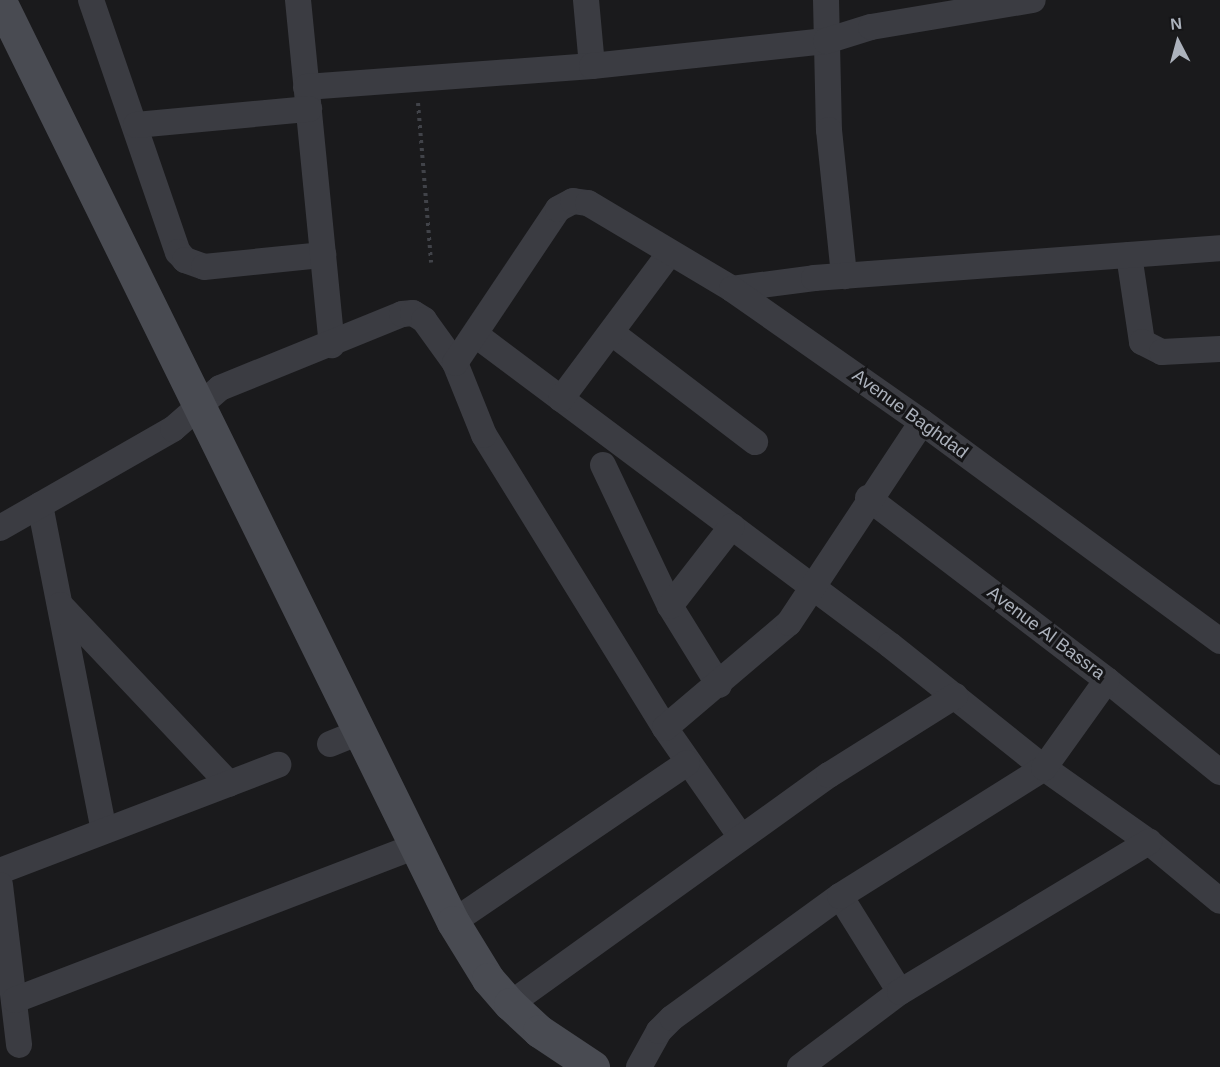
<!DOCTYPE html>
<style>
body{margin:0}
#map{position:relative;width:1220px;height:1067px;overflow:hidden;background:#1a1a1c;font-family:Arial,sans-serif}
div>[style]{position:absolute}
.path>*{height:4px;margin-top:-2px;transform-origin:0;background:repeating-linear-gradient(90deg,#414349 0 3px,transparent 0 7.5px)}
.street>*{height:26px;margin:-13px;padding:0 13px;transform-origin:13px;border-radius:13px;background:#3b3c42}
.secondary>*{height:33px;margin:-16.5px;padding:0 16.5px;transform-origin:16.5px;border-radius:16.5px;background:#494b52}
span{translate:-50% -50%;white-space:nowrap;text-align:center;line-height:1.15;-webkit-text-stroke:6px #151517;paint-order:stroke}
.street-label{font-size:18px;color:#acb2bc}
.north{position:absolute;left:1148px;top:12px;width:60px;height:60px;-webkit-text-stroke:4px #151517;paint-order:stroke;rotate:354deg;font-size:16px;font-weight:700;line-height:24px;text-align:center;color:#acb2bc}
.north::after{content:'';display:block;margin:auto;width:21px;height:27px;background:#acb2bc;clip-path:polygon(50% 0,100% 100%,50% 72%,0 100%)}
</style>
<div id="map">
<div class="path">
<i style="left:418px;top:103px;width:160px;rotate:85.3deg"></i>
</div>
<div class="street">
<i style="left:91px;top:0;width:267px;rotate:71deg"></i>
<i style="left:178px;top:252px;width:11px;rotate:49deg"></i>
<i style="left:185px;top:260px;width:20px;rotate:20deg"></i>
<i style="left:204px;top:267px;width:120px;rotate:-5.8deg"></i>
<i style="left:298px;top:0;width:347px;rotate:84.4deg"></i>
<i style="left:586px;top:0;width:66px;rotate:84.8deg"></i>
<i style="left:826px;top:0;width:130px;rotate:88.7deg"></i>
<i style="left:829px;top:130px;width:147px;rotate:84.1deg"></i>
<i style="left:306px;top:87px;width:287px;rotate:-4.2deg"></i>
<i style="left:592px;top:66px;width:235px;rotate:-6.1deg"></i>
<i style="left:826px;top:41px;width:47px;rotate:-17.3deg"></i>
<i style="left:871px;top:27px;width:164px;rotate:-9.5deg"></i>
<i style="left:136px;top:125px;width:174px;rotate:-5.3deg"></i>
<i style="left:1129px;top:255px;width:88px;rotate:81.5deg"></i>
<i style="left:1142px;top:342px;width:22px;rotate:27deg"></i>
<i style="left:1162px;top:352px;width:58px;rotate:-3deg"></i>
<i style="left:732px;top:289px;width:83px;rotate:-7.6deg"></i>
<i style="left:814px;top:278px;width:407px;rotate:-4.2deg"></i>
<i style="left:612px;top:333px;width:180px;rotate:37.3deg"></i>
<i style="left:476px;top:335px;width:517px;rotate:36.83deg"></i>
<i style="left:890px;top:645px;width:197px;rotate:38.6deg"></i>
<i style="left:1044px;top:768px;width:128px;rotate:35.2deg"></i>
<i style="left:1149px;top:842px;width:92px;rotate:39.7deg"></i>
<i style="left:561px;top:399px;width:182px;rotate:-53.3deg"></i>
<i style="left:603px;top:465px;width:156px;rotate:64.6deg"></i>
<i style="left:670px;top:606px;width:93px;rotate:58.2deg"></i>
<i style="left:868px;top:498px;width:300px;rotate:37.3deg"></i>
<i style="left:1107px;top:680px;width:146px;rotate:39.2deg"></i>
<i style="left:40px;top:505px;width:332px;rotate:78.9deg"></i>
<i style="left:0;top:528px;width:199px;rotate:-29.8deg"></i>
<i style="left:173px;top:429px;width:62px;rotate:-41.1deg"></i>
<i style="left:220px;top:388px;width:196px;rotate:-22.1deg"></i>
<i style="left:402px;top:314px;width:11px;rotate:-5deg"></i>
<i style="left:413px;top:313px;width:13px;rotate:32deg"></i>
<i style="left:424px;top:320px;width:53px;rotate:54.2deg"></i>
<i style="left:60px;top:605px;width:246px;rotate:46.6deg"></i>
<i style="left:670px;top:606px;width:101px;rotate:-52.2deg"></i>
<i style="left:665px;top:728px;width:344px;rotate:-121.7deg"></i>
<i style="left:484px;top:435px;width:78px;rotate:-111.9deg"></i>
<i style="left:455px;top:363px;width:185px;rotate:-56.2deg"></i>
<i style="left:558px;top:209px;width:17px;rotate:-28deg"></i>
<i style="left:573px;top:201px;width:15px;rotate:8deg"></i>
<i style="left:588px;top:203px;width:168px;rotate:30.8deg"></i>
<i style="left:732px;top:289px;width:232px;rotate:35deg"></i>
<i style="left:922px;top:422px;width:370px;rotate:36.3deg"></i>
<i style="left:330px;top:744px;width:32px;rotate:-22deg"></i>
<i style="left:741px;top:837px;width:133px;rotate:-124.9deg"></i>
<i style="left:665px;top:728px;width:162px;rotate:-40.3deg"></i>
<i style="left:789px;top:623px;width:241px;rotate:-56.5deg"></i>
<i style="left:0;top:871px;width:298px;rotate:-20.9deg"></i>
<i style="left:0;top:885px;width:161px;rotate:83.2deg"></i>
<i style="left:840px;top:896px;width:113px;rotate:58deg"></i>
<i style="left:453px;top:922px;width:283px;rotate:-34.2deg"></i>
<i style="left:15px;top:1000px;width:430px;rotate:-21deg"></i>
<i style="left:510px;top:1004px;width:393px;rotate:-35.7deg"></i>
<i style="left:829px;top:775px;width:149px;rotate:-32.1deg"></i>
<i style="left:639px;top:1067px;width:41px;rotate:-60.9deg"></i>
<i style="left:659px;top:1031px;width:18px;rotate:-45deg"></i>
<i style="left:672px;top:1018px;width:208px;rotate:-36deg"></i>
<i style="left:840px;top:896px;width:241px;rotate:-32.1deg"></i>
<i style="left:1044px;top:768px;width:108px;rotate:-54.4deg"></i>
<i style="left:800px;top:1067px;width:125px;rotate:-36.9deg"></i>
<i style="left:900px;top:992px;width:291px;rotate:-31.1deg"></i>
</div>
<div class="secondary">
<i style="left:0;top:1px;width:1026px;rotate:63.81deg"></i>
<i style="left:453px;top:922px;width:67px;rotate:58.4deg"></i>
<i style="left:488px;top:979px;width:33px;rotate:49deg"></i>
<i style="left:510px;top:1004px;width:40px;rotate:43deg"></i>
<i style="left:539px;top:1031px;width:65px;rotate:33.7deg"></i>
</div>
<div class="street-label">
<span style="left:910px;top:414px;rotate:36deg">Avenue Baghdad</span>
<span style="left:1046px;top:633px;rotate:37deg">Avenue Al Bassra</span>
</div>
<div class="north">N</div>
</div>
